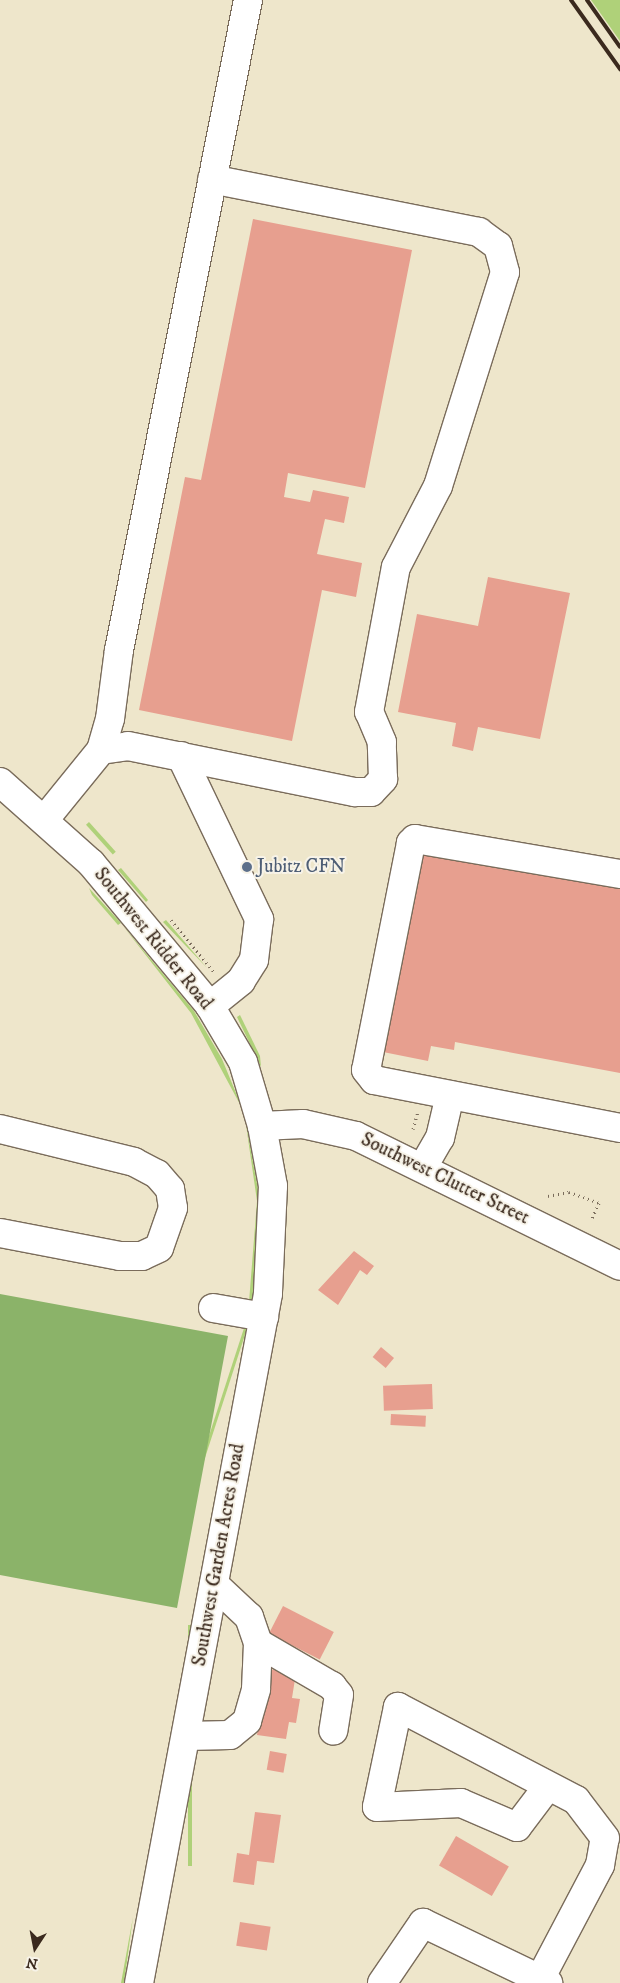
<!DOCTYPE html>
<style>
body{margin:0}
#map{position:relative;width:620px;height:1983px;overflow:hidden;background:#eee6cb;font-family:"IM FELL DW Pica",serif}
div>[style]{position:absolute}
.green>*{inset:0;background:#afd179;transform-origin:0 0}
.forest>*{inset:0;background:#8bb369}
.building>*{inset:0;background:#e79f8f;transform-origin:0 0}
.path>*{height:3px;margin-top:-1.5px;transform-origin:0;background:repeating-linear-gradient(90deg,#7a6c5b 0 1px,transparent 0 5px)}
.roads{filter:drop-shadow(1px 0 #7a6c5b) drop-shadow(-1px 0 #7a6c5b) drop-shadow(0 1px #7a6c5b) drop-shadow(0 -1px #7a6c5b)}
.minor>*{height:28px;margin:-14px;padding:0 14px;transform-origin:14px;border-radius:14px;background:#fff}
.rail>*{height:4px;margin:-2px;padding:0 2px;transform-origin:2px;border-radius:2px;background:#3b2a1e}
.dots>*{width:14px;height:14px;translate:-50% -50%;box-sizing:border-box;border:2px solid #f7f3e8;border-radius:50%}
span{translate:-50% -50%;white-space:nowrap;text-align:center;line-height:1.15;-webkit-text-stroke:4px #f7f3e8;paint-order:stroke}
.service-label{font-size:19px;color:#4e5e75}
.left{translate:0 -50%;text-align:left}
.street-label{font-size:19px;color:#3b2a1e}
.north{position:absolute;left:10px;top:1923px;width:50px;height:50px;-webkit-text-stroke:4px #f7f3e8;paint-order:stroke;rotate:191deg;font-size:14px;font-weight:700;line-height:20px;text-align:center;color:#3b2a1e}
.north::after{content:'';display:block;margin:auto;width:18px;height:22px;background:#3b2a1e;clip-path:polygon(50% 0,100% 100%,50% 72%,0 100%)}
</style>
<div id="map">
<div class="green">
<i style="clip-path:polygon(591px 0,620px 0,620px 41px)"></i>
<i style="left:89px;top:822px;width:40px;height:4px;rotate:48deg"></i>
<i style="clip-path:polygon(121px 868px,148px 900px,146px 902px,118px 870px)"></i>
<i style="clip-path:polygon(89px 888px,121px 923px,118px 925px,92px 895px)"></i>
<i style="clip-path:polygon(166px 920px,207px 968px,163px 922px)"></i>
<i style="clip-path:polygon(123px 926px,194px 1011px,222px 1059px,243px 1110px,191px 1013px)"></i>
<i style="clip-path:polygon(240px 1015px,260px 1056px,261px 1067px,237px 1017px)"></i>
<i style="clip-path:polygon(245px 1118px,260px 1200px,259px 1264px,253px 1303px,249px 1302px,257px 1201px)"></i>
<i style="left:245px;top:1325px;width:3px;height:291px;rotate:18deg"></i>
<i style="left:188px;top:1625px;width:4px;height:241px"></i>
<i style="clip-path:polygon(133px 1917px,124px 1983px,121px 1983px)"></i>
</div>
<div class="forest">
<i style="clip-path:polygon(0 1294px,228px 1336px,177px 1608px,0 1575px)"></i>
</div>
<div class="building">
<i style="clip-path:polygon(253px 219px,412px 250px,365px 488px,288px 473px,284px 497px,310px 502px,313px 490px,349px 497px,344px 523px,325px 519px,317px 554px,362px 563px,356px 597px,322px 590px,292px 741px,139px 710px,185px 477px,201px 480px)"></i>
<i style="clip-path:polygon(488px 577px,570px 593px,540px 739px,478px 727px,473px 751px,452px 746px,456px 723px,398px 712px,417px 614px,478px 626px)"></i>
<i style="clip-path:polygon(421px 848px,620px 886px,620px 1073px,455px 1042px,454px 1050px,431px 1046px,428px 1061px,383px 1052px)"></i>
<i style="clip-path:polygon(354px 1251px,374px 1266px,367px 1275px,360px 1270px,338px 1305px,318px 1290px)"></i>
<i style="left:381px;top:1347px;width:17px;height:13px;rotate:40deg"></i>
<i style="left:432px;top:1384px;width:25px;height:49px;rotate:88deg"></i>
<i style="left:391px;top:1414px;width:35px;height:11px;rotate:3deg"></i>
<i style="left:283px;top:1606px;width:57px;height:31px;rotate:27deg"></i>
<i style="clip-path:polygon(267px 1669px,296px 1673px,292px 1698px,300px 1699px,296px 1723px,289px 1722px,286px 1739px,257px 1735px)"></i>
<i style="left:270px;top:1751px;width:17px;height:19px;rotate:10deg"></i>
<i style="clip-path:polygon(255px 1812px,281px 1815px,274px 1863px,257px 1861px,254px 1885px,233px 1882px,237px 1853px,249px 1855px)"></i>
<i style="left:456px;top:1836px;width:61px;height:34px;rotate:30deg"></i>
<i style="left:240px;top:1922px;width:31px;height:24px;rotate:9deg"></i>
</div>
<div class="path">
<i style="left:171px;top:920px;width:69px;rotate:50.3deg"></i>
<i style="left:413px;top:1129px;width:19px;rotate:-74deg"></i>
<i style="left:548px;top:1196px;width:21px;rotate:-11deg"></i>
<i style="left:569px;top:1192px;width:32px;rotate:20deg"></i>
<i style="left:599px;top:1203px;width:17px;rotate:115deg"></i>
</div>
<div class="roads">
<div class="minor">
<i style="left:101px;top:750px;width:27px;rotate:-8deg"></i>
<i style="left:128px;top:746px;width:232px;rotate:11.5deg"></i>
<i style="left:355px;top:792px;width:16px"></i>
<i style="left:371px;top:792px;width:18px;rotate:-47deg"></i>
<i style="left:383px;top:779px;width:37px;rotate:-92deg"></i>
<i style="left:382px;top:742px;width:33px;rotate:-113deg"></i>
<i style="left:369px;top:712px;width:147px;rotate:-79.5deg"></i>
<i style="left:396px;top:567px;width:91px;rotate:-62.6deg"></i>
<i style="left:438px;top:486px;width:224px;rotate:-72.6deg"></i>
<i style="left:505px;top:272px;width:27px;rotate:-105deg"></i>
<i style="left:498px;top:246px;width:24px;rotate:-144deg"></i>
<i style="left:479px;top:232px;width:272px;rotate:-168.8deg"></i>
<i style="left:181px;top:756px;width:181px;rotate:64.4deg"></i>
<i style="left:259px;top:919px;width:41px;rotate:97deg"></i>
<i style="left:254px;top:960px;width:25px;rotate:122deg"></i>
<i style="left:241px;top:981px;width:40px;rotate:141deg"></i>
<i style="left:0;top:782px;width:122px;rotate:41.7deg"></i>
<i style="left:91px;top:863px;width:186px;rotate:50.2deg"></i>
<i style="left:210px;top:1006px;width:65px;rotate:59.5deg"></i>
<i style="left:243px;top:1062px;width:67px;rotate:73.5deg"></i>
<i style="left:262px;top:1126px;width:61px;rotate:79.6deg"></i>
<i style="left:273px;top:1186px;width:108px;rotate:92.7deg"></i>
<i style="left:268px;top:1294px;width:701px;rotate:100.6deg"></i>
<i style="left:45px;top:819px;width:89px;rotate:-50.9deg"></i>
<i style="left:101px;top:750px;width:32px;rotate:-74deg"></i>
<i style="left:110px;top:719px;width:70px;rotate:-82.6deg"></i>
<i style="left:119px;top:650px;width:663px;rotate:-78.77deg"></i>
<i style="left:620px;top:874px;width:208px;rotate:-170.3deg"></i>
<i style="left:415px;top:839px;width:6px;rotate:135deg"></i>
<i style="left:411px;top:843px;width:231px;rotate:101.2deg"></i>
<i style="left:366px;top:1070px;width:13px;rotate:51deg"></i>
<i style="left:374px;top:1080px;width:251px;rotate:11deg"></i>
<i style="left:262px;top:1126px;width:41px;rotate:-2.8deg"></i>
<i style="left:303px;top:1124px;width:54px;rotate:12.8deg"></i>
<i style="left:356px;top:1136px;width:294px;rotate:26.2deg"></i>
<i style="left:0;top:1129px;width:138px;rotate:13.8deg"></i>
<i style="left:134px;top:1162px;width:26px;rotate:28deg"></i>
<i style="left:157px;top:1174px;width:20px;rotate:49deg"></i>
<i style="left:170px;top:1189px;width:19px;rotate:81deg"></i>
<i style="left:173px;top:1208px;width:42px;rotate:109.3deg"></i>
<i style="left:159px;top:1248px;width:19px;rotate:155deg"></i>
<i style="left:142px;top:1256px;width:22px;rotate:180deg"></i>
<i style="left:120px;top:1256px;width:122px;rotate:-169.1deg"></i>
<i style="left:423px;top:1167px;width:34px;rotate:-60deg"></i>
<i style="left:440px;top:1138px;width:44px;rotate:-76.9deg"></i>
<i style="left:213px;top:1308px;width:52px;rotate:10deg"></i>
<i style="left:258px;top:1643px;width:86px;rotate:30.2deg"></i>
<i style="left:332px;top:1686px;width:11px;rotate:52deg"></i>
<i style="left:339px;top:1695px;width:36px;rotate:99deg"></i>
<i style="left:186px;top:1736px;width:44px;rotate:-1.3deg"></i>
<i style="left:230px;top:1735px;width:22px;rotate:-39deg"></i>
<i style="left:247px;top:1721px;width:33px;rotate:-74deg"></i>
<i style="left:256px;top:1689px;width:46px;rotate:-87.5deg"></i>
<i style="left:258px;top:1643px;width:28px;rotate:-109deg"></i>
<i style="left:249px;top:1617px;width:48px;rotate:-136.7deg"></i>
<i style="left:540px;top:1979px;width:129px;rotate:-62.2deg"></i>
<i style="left:600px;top:1865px;width:27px;rotate:-80deg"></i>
<i style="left:605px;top:1838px;width:48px;rotate:-127.3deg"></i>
<i style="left:576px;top:1800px;width:201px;rotate:-152.4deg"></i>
<i style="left:398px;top:1707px;width:102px;rotate:101.9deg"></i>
<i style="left:377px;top:1807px;width:84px;rotate:-2.7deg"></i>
<i style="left:461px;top:1803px;width:61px;rotate:23.2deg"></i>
<i style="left:517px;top:1827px;width:51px;rotate:-52.9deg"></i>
<i style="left:382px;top:1983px;width:73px;rotate:-55.7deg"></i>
<i style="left:423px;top:1923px;width:139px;rotate:25.6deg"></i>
</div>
</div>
<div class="rail">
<i style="left:571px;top:0;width:85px;rotate:54.6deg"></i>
<i style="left:587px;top:0;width:57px;rotate:54.9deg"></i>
</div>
<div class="dots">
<i style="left:247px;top:867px;background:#5c6f8a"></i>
</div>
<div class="service-label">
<span class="left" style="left:257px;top:867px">Jubitz CFN</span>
</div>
<div class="street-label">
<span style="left:153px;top:939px;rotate:51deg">Southwest Ridder Road</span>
<span style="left:445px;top:1179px;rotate:26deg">Southwest Clutter Street</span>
<span style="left:219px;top:1555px;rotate:-80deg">Southwest Garden Acres Road</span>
</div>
<div class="north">N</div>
</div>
